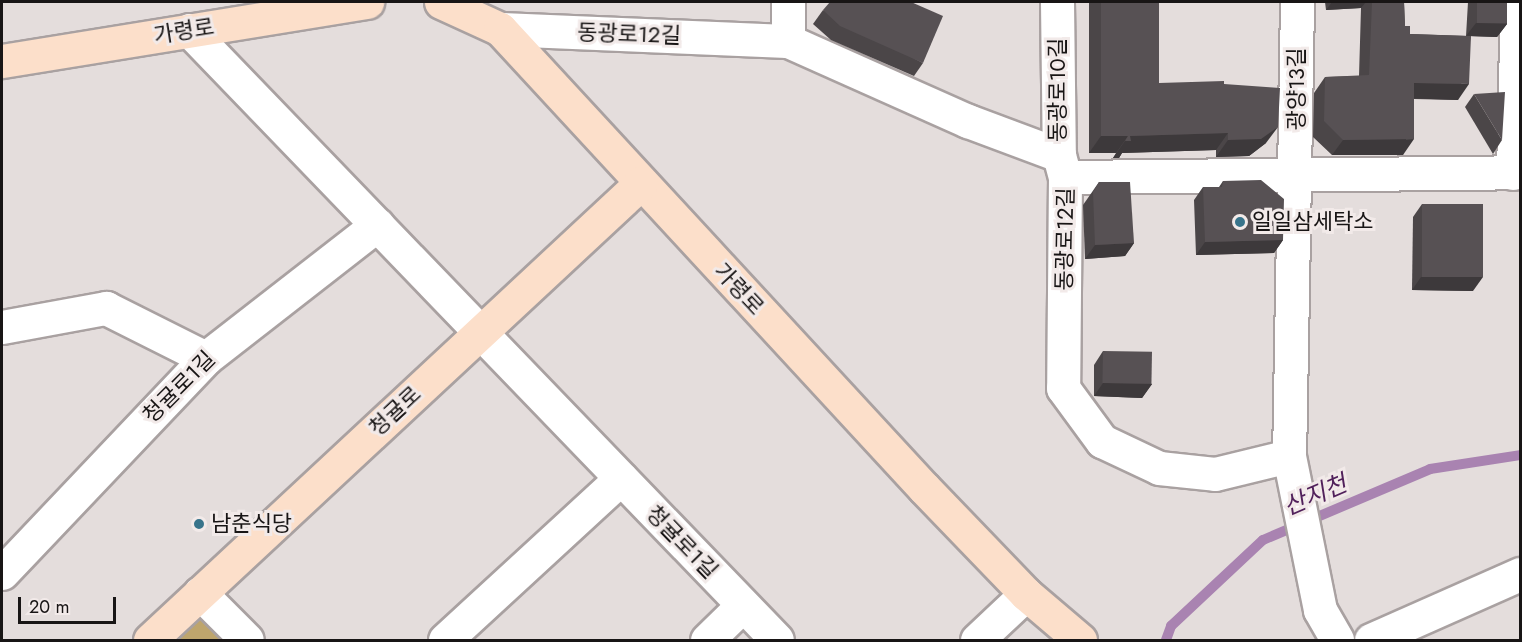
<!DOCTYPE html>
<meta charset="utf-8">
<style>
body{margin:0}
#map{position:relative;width:1522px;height:642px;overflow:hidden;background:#e4dddc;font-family:Jost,"Noto Sans KR",sans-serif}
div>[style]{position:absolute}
.forest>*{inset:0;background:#bea56d}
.stream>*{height:10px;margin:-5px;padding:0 5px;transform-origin:5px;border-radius:5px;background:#a983b1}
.roads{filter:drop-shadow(2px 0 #a9a1a1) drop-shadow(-2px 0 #a9a1a1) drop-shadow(0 2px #a9a1a1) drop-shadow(0 -2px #a9a1a1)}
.street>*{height:33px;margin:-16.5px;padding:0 16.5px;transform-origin:16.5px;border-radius:16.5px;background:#fff}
.secondary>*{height:33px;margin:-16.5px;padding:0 16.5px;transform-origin:16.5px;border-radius:16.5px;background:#fcdfca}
.wall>*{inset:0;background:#4b4648}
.shaded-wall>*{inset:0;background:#3d393b}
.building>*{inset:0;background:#575154;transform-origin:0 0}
.dots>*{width:16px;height:16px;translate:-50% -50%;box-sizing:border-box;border:3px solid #f2eae9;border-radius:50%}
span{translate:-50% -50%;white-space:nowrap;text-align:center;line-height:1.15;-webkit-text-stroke:6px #f2eae9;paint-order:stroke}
.street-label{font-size:22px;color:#181515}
.poi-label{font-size:22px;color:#181515}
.left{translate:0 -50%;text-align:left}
.water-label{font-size:24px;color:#51215b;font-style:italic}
.frame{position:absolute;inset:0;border:3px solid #181515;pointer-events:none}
.scale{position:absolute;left:18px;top:597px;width:98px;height:27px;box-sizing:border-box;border:3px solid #181515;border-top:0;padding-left:8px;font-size:18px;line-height:21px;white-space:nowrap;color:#181515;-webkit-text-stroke:4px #f2eae9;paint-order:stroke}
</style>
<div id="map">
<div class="forest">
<i style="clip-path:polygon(200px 615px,232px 640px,173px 640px)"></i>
</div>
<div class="stream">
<i style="left:1166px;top:640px;width:15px;rotate:-70deg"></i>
<i style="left:1171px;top:626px;width:126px;rotate:-43.1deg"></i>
<i style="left:1263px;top:540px;width:181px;rotate:-23deg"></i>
<i style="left:1430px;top:469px;width:91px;rotate:-8.8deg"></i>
</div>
<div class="roads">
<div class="street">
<i style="left:1057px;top:2px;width:153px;rotate:89.3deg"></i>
<i style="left:1059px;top:155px;width:23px;rotate:75deg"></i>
<i style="left:1065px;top:177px;width:211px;rotate:90.5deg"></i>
<i style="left:1063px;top:388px;width:66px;rotate:53.7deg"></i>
<i style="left:1102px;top:441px;width:63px;rotate:25.3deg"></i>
<i style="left:1159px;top:468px;width:56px;rotate:6.1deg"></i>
<i style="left:1215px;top:474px;width:76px;rotate:-13.7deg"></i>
<i style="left:1297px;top:2px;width:454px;rotate:91deg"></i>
<i style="left:1289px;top:456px;width:157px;rotate:78.6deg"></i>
<i style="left:1320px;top:610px;width:34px;rotate:60deg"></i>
<i style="left:500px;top:29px;width:288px;rotate:2.4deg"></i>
<i style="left:788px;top:41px;width:197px;rotate:24deg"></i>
<i style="left:968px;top:121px;width:97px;rotate:20.5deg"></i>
<i style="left:189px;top:30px;width:847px;rotate:46.05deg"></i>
<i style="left:788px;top:41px;width:39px;rotate:-90deg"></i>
<i style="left:1513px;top:173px;width:171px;rotate:-88.7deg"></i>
<i style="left:1065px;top:177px;width:455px;rotate:-0.6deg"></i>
<i style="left:2px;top:327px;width:106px;rotate:-10.4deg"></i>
<i style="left:106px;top:308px;width:112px;rotate:26.6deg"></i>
<i style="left:2px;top:573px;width:296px;rotate:-46.5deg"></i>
<i style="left:206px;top:358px;width:217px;rotate:-37.9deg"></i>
<i style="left:200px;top:593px;width:66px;rotate:45deg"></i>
<i style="left:445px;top:640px;width:239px;rotate:-42.6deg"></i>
<i style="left:707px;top:640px;width:50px;rotate:-44.2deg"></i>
<i style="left:977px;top:640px;width:67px;rotate:-43.2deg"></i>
<i style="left:1371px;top:640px;width:163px;rotate:-23.9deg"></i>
</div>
<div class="secondary">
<i style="left:441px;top:2px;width:65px;rotate:24.6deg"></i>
<i style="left:500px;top:29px;width:625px;rotate:47.27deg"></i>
<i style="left:924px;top:488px;width:147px;rotate:46.1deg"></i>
<i style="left:1026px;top:594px;width:71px;rotate:40.4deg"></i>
<i style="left:2px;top:61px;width:370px;rotate:-9.2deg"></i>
<i style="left:150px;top:640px;width:671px;rotate:-42.95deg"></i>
</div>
</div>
<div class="wall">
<i style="clip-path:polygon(1089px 2px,1159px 2px,1159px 83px,1224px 84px,1266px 143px,1249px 156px,1216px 157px,1216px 150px,1122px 153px,1119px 158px,1113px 158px,1116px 153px,1089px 153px)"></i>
<i style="clip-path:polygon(1325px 2px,1404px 2px,1405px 26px,1410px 34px,1466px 36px,1468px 2px,1507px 2px,1507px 24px,1497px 37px,1471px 36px,1458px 100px,1414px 99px,1403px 155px,1332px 155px,1313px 137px,1314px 93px,1325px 77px,1359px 76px,1361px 8px,1326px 10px)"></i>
<i style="clip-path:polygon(823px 10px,923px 63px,914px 76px,831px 40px,813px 24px)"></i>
<i style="clip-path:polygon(1474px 94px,1502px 140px,1493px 154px,1465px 107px)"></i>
<i style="clip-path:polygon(1223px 181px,1283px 240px,1274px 253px,1196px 255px,1194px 200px,1203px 187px,1219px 187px)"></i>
<i style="clip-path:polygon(1099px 182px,1134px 243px,1125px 256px,1085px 259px,1083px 205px)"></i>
<i style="clip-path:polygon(1422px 204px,1473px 291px,1412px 290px,1413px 217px)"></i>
<i style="clip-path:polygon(1103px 351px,1152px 384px,1142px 398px,1094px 396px,1094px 365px)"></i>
</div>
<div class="shaded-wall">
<i style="clip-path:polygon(1332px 2px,1366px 2px,1361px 8px,1326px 10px)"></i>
<i style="clip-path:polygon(1476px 23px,1507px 24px,1497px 37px,1466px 36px)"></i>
<i style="clip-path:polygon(1414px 83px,1469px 84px,1458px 100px,1403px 98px)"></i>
<i style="clip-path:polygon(1278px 127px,1266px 143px,1249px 156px,1216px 157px,1228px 140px)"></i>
<i style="clip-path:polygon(1228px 133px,1216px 150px,1122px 153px,1119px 158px,1113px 158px,1125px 141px,1130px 136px)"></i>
<i style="clip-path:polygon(1101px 136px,1128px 136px,1116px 153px,1089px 153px)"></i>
<i style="clip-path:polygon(1414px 139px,1403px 155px,1332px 155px,1343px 140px)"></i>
<i style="clip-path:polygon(1283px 240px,1274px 253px,1196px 255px,1205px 242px)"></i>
<i style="clip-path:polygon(1134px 243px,1125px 256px,1085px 259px,1095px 245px)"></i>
<i style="clip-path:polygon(1421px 277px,1483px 277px,1473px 291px,1412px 290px)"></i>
<i style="clip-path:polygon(1103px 383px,1152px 384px,1142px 398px,1094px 396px)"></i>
</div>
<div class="building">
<i style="clip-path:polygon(830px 2px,911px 2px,943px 16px,923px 63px,840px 26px,823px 10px)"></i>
<i style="clip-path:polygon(1101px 2px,1159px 2px,1159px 83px,1224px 81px,1224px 84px,1280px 88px,1278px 127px,1261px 139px,1228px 140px,1228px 133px,1130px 136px,1131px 141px,1125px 141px,1128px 136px,1101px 136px)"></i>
<i style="clip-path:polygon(1372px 2px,1404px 2px,1405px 26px,1410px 26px,1410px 34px,1471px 36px,1469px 84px,1414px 83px,1414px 139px,1343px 140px,1324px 121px,1325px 77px,1369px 75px)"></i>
<i style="left:1477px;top:2px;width:30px;height:21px"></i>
<i style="clip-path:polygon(1505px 92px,1502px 140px,1474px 94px)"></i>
<i style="clip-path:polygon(1261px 180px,1284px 199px,1283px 240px,1205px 242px,1203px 187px,1222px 187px,1223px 181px)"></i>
<i style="clip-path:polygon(1099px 182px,1130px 182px,1134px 243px,1095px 245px,1093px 192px)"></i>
<i style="left:1422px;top:204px;width:61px;height:73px"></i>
<i style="left:1103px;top:351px;width:49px;height:32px;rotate:1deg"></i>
</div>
<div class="dots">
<i style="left:1240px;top:222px;background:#38748b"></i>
<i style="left:199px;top:524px;background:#38748b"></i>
</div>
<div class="street-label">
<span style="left:184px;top:31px;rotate:-9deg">가령로</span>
<span style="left:629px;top:34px;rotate:2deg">동광로12길</span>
<span style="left:1297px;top:89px;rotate:-90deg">광양13길</span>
<span style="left:1058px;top:90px;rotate:-90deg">동광로10길</span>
<span style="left:1065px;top:239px;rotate:-89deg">동광로12길</span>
<span style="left:739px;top:289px;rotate:47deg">가령로</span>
<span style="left:179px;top:387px;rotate:-45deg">청귤로1길</span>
<span style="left:395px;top:411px;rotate:-43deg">청귤로</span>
<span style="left:682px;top:542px;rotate:46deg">청귤로1길</span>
</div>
<div class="poi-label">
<span class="left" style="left:1252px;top:222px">일일삼세탁소</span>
<span class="left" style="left:211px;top:524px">남춘식당</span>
</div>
<div class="water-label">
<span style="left:1315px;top:495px;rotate:-23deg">산지천</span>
</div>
<div class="frame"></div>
<div class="scale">20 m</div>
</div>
